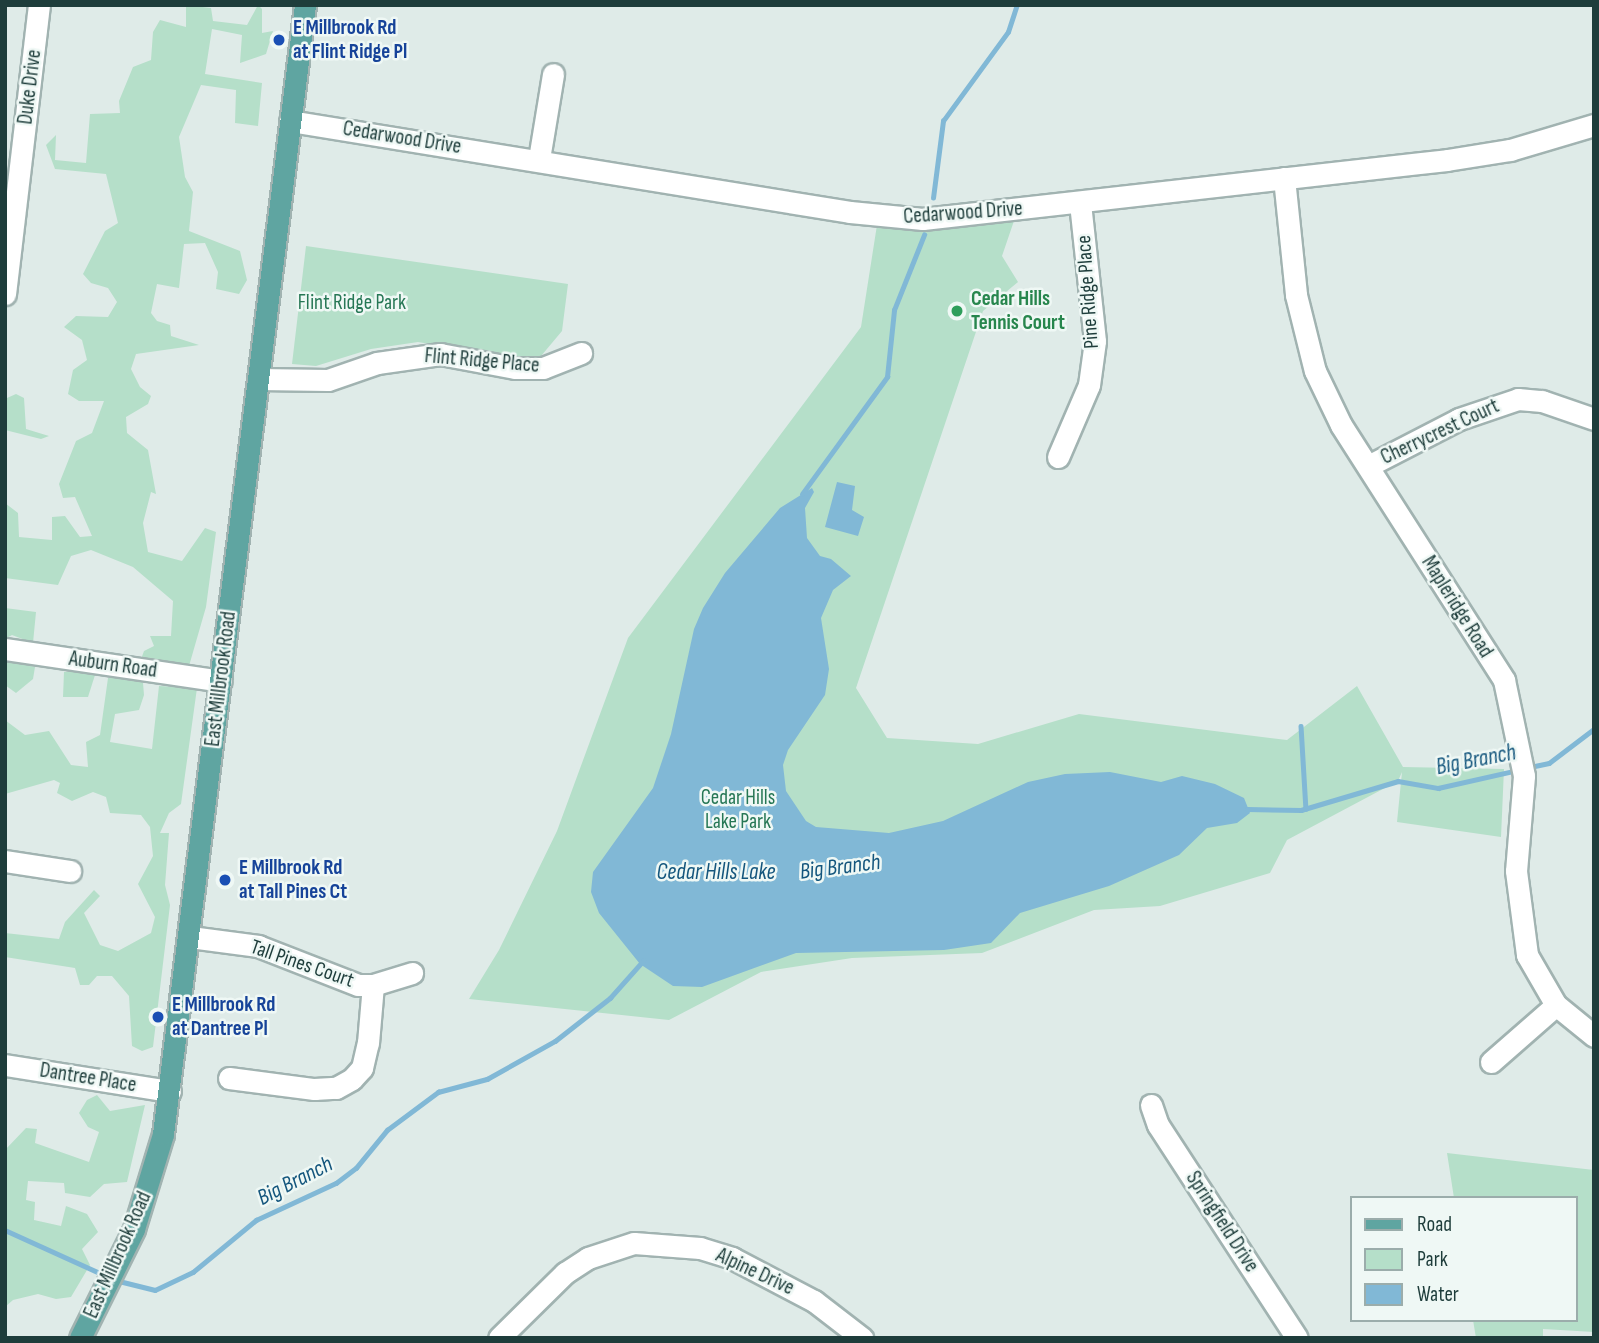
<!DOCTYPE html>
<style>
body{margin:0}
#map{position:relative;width:1599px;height:1343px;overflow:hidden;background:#dfebe8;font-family:"Sofia Sans Condensed",sans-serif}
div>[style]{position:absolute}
.green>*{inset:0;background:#b5dfc9}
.water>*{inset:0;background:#81b8d6}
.stream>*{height:4.5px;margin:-2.25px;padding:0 2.25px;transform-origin:2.25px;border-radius:2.25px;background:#81b8d6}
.roads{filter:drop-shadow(2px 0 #a1b3b1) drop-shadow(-2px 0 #a1b3b1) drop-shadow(0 2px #a1b3b1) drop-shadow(0 -2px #a1b3b1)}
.minor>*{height:21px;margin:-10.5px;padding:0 10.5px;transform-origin:10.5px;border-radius:10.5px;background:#fff}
.major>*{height:21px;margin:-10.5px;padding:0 10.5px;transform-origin:10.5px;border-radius:10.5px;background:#5fa5a1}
.dots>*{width:19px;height:19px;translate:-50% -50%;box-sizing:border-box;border:4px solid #eff8f5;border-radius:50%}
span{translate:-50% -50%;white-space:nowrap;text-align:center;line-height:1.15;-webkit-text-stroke:5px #eff8f5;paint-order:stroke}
.transit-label{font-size:21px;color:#164399;font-weight:700}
.left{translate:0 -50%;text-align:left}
.street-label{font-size:21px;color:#1e3d3b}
.leisure-label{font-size:21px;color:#27864d;font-weight:700}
.park-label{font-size:21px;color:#267755}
.water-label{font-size:23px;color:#14567d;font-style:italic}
.frame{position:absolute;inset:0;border:7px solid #1e3d3b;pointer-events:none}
.legend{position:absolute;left:1350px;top:1196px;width:228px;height:126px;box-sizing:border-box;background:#eff8f5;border:2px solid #9badab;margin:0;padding:9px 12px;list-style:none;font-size:21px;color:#1e3d3b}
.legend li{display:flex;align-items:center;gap:14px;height:35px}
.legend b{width:35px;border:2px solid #9badab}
</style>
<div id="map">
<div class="green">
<i style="clip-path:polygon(186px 5px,211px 8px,213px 21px,247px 25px,258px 5px,262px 9px,262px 33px,273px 31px,266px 54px,240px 63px,242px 35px,212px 29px,205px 74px,262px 83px,258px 126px,235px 123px,236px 90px,201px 85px,179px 137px,185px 177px,193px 192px,189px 231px,240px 251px,247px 280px,239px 294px,216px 289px,218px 272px,205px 243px,184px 244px,179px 288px,157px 284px,151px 313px,157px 321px,170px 325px,171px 336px,199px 345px,136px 354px,131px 369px,140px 387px,151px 396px,148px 404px,126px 417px,127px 433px,148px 450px,156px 494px,151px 492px,143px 523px,148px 552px,182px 561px,205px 528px,216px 532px,206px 607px,189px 666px,140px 662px,144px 651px,154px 646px,150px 636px,171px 636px,173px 601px,133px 567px,91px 550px,71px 556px,58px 585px,5px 578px,5px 503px,18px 513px,19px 537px,52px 540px,52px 517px,65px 516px,80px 537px,92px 536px,75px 497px,63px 498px,59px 484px,76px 441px,92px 433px,104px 401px,79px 401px,68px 394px,73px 370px,87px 360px,82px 340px,64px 327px,76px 316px,108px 317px,117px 302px,108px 288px,91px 283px,83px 274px,105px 231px,118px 223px,106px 174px,55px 169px,46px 145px,56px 135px,55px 160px,86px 163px,90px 114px,120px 113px,119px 101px,133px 67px,151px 60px,153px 32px,160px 20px,186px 27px)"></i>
<i style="clip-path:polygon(1016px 215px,1002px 256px,1018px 282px,983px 311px,856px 688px,887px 738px,978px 744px,1079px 714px,1287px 740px,1357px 686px,1403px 767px,1504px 769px,1501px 837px,1397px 822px,1402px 772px,1398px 781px,1287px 840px,1270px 873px,1160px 906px,1094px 910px,982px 953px,852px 958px,761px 972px,669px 1020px,469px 999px,499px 950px,557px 831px,628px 638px,861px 327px,877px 225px,940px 229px)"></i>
<i style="clip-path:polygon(306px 246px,568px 284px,562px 331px,536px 362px,418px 342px,371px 349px,316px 366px,292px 364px)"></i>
<i style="clip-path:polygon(16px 394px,24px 398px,26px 429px,49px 436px,41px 439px,5px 430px,7px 398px)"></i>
<i style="clip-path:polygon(5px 608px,36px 612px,33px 643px,12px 635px,5px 639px)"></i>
<i style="clip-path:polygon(7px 659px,35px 667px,33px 679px,16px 693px,5px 685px)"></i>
<i style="clip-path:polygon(84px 671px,95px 675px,88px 697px,63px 697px,64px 672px)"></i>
<i style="clip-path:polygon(130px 676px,143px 683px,144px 695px,139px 710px,115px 714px,110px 742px,152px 749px,159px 686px,197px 688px,181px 804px,169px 813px,160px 833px,169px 833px,165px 885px,170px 905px,153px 1047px,142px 1051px,132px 1046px,129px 996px,112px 976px,97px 976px,89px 985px,80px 985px,75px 968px,5px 957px,5px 933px,59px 939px,65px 922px,94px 890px,100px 896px,84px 913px,100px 945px,118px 951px,151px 933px,155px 917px,138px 884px,153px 856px,150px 827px,141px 815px,110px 813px,106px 797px,93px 792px,72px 801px,57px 793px,60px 783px,54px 780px,5px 794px,5px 720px,25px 735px,49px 731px,71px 765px,88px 767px,86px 742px,100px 735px,108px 678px)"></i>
<i style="clip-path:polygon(97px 1095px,110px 1111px,145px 1105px,127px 1182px,104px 1184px,90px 1197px,65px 1193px,64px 1183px,28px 1181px,26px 1200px,35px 1202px,34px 1220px,61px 1226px,66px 1206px,87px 1214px,98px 1232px,82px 1249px,90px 1265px,71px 1297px,56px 1299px,38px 1294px,13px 1300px,5px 1307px,5px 1150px,26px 1128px,37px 1129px,35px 1143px,89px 1162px,99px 1132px,88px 1127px,79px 1113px,87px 1100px)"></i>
<i style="clip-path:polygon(1447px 1153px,1594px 1170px,1594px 1332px,1543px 1329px,1543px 1338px,1476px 1338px,1473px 1320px,1576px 1320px,1576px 1198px,1454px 1198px)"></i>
</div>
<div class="water">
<i style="clip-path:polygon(837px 482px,855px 486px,852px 510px,864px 517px,858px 536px,825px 527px)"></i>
<i style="clip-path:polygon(812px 488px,814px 492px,805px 508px,807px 538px,820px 556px,831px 559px,851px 576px,833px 590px,821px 618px,829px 669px,825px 695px,788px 750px,783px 765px,786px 791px,806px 821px,816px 827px,889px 833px,943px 821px,1028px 782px,1065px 774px,1110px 772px,1161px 782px,1182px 776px,1215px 784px,1244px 798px,1250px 813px,1237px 823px,1207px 828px,1179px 855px,1109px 886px,1020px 913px,991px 943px,944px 950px,796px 953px,702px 987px,673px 986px,640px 964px,599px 913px,591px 892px,593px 872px,653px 788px,671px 734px,694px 629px,703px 608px,725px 573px,780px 508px)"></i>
</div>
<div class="stream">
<i style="left:933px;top:198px;width:78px;rotate:-82.6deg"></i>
<i style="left:943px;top:121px;width:110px;rotate:-53.9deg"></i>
<i style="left:1008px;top:32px;width:28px;rotate:-72deg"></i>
<i style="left:802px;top:494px;width:145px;rotate:-54deg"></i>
<i style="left:887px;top:377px;width:67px;rotate:-84deg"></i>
<i style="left:894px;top:310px;width:81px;rotate:-68.2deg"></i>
<i style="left:1301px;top:726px;width:83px;rotate:86.6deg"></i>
<i style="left:1530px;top:767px;width:19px;rotate:-12deg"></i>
<i style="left:1549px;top:763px;width:56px;rotate:-37.1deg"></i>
<i style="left:1247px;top:809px;width:54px;rotate:1.1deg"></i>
<i style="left:1301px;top:810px;width:101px;rotate:-16.6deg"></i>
<i style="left:1398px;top:781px;width:41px;rotate:9.9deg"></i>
<i style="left:1438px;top:788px;width:82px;rotate:-12.7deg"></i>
<i style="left:5px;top:1230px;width:109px;rotate:24.4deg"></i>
<i style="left:115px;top:1280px;width:41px;rotate:14deg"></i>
<i style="left:155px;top:1290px;width:42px;rotate:-25.3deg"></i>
<i style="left:193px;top:1272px;width:82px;rotate:-39.5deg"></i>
<i style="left:256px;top:1220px;width:88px;rotate:-24.8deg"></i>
<i style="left:336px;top:1183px;width:25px;rotate:-37deg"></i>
<i style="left:356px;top:1168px;width:49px;rotate:-50.8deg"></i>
<i style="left:387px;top:1130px;width:64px;rotate:-36.7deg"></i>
<i style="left:438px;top:1092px;width:51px;rotate:-14.9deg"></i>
<i style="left:487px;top:1079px;width:78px;rotate:-29.2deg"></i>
<i style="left:555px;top:1041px;width:70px;rotate:-38deg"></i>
<i style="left:610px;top:998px;width:50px;rotate:-48.3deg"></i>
</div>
<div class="roads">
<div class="minor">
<i style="left:290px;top:121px;width:567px;rotate:9.23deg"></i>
<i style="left:850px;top:212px;width:73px;rotate:5.5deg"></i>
<i style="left:923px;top:219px;width:527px;rotate:-6.42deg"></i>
<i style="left:1447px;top:160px;width:64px;rotate:-9deg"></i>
<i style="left:1510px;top:150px;width:88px;rotate:-16.6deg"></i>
<i style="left:539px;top:159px;width:86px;rotate:-80.6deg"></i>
<i style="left:1284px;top:178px;width:118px;rotate:84.1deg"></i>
<i style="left:1296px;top:295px;width:78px;rotate:76deg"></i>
<i style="left:1315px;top:371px;width:60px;rotate:64.3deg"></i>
<i style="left:1341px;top:425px;width:303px;rotate:57.4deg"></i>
<i style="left:1504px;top:680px;width:98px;rotate:78.2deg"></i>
<i style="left:1524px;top:776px;width:95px;rotate:94.8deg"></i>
<i style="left:1516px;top:871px;width:85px;rotate:82.5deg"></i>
<i style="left:1527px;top:955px;width:58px;rotate:59.9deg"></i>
<i style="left:1556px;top:1005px;width:49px;rotate:39.2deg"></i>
<i style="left:5px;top:294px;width:291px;rotate:-83.3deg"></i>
<i style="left:258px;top:379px;width:70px;rotate:0.8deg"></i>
<i style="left:328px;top:380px;width:52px;rotate:-19.1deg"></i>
<i style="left:377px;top:363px;width:64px;rotate:-8.1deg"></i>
<i style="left:440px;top:354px;width:76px;rotate:10.6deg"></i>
<i style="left:515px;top:368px;width:28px"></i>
<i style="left:543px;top:368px;width:41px;rotate:-21.5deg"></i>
<i style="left:1058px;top:457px;width:78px;rotate:-66.7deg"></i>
<i style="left:1089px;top:385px;width:44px;rotate:-82.2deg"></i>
<i style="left:1095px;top:341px;width:139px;rotate:-96.2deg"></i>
<i style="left:1368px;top:466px;width:102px;rotate:-27.3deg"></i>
<i style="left:1459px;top:419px;width:62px;rotate:-18.7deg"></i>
<i style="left:1518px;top:399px;width:24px;rotate:5deg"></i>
<i style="left:1542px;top:401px;width:55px;rotate:19.1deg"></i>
<i style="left:5px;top:649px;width:218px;rotate:8.4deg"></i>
<i style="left:5px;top:861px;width:66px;rotate:8.7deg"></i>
<i style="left:190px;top:937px;width:69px;rotate:7.5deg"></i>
<i style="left:258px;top:946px;width:107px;rotate:21.3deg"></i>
<i style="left:358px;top:985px;width:15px"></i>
<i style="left:373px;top:985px;width:41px;rotate:-17.1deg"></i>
<i style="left:1491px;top:1062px;width:86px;rotate:-41.2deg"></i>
<i style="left:5px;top:1065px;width:167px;rotate:9deg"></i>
<i style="left:229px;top:1078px;width:86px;rotate:7.4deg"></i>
<i style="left:314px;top:1089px;width:22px;rotate:-3deg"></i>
<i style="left:336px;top:1088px;width:18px;rotate:-29deg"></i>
<i style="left:352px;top:1079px;width:15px;rotate:-48deg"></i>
<i style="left:362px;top:1068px;width:26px;rotate:-77deg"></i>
<i style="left:368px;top:1043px;width:58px;rotate:-85.1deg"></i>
<i style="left:1151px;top:1105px;width:21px;rotate:71deg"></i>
<i style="left:1158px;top:1125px;width:254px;rotate:56.9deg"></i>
<i style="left:499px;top:1338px;width:93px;rotate:-44.6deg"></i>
<i style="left:565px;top:1273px;width:27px;rotate:-33deg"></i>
<i style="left:588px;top:1258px;width:48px;rotate:-18.1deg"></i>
<i style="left:634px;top:1243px;width:66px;rotate:4.3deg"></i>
<i style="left:700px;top:1248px;width:34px;rotate:17deg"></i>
<i style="left:732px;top:1258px;width:93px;rotate:27.7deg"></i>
<i style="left:814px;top:1301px;width:61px;rotate:37.6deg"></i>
</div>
<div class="major">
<i style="left:80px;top:1338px;width:122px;rotate:-63.6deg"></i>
<i style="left:134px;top:1229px;width:99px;rotate:-73deg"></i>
<i style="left:163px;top:1134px;width:1138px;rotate:-82.83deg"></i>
</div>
</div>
<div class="dots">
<i style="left:279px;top:40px;background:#1a4fb4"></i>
<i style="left:957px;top:311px;background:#2e9e5b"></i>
<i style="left:225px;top:880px;background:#1a4fb4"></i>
<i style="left:158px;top:1017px;background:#1a4fb4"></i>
</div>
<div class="transit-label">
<span class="left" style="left:293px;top:40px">E Millbrook Rd<br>at Flint Ridge Pl</span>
<span class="left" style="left:239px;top:880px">E Millbrook Rd<br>at Tall Pines Ct</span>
<span class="left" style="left:172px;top:1017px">E Millbrook Rd<br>at Dantree Pl</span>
</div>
<div class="street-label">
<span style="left:30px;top:87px;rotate:-83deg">Duke Drive</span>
<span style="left:402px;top:138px;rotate:9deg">Cedarwood Drive</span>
<span style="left:963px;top:213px;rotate:-4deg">Cedarwood Drive</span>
<span style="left:1088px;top:292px;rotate:-94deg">Pine Ridge Place</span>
<span style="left:482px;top:361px;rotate:5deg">Flint Ridge Place</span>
<span style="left:1440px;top:432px;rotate:-25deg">Cherrycrest Court</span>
<span style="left:1457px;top:607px;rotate:58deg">Mapleridge Road</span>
<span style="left:113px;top:665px;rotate:8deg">Auburn Road</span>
<span style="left:221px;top:679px;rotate:-83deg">East Millbrook Road</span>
<span style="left:302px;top:964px;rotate:19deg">Tall Pines Court</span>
<span style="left:88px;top:1078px;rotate:9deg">Dantree Place</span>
<span style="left:1222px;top:1222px;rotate:57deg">Springfield Drive</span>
<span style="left:118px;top:1255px;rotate:-66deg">East Millbrook Road</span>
<span style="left:755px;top:1272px;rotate:25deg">Alpine Drive</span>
</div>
<div class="leisure-label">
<span class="left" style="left:971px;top:311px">Cedar Hills<br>Tennis Court</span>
</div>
<div class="park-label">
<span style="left:352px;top:303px">Flint Ridge Park</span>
<span style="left:738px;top:810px">Cedar Hills<br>Lake Park</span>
</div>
<div class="water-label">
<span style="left:1476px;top:760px;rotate:-11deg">Big Branch</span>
<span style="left:840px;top:867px;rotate:-7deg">Big Branch</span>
<span style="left:716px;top:872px">Cedar Hills Lake</span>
<span style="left:295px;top:1181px;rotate:-27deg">Big Branch</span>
</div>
<div class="frame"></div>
<ul class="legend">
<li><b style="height:9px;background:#5fa5a1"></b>Road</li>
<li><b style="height:19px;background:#b5dfc9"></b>Park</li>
<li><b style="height:19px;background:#81b8d6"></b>Water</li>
</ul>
</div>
